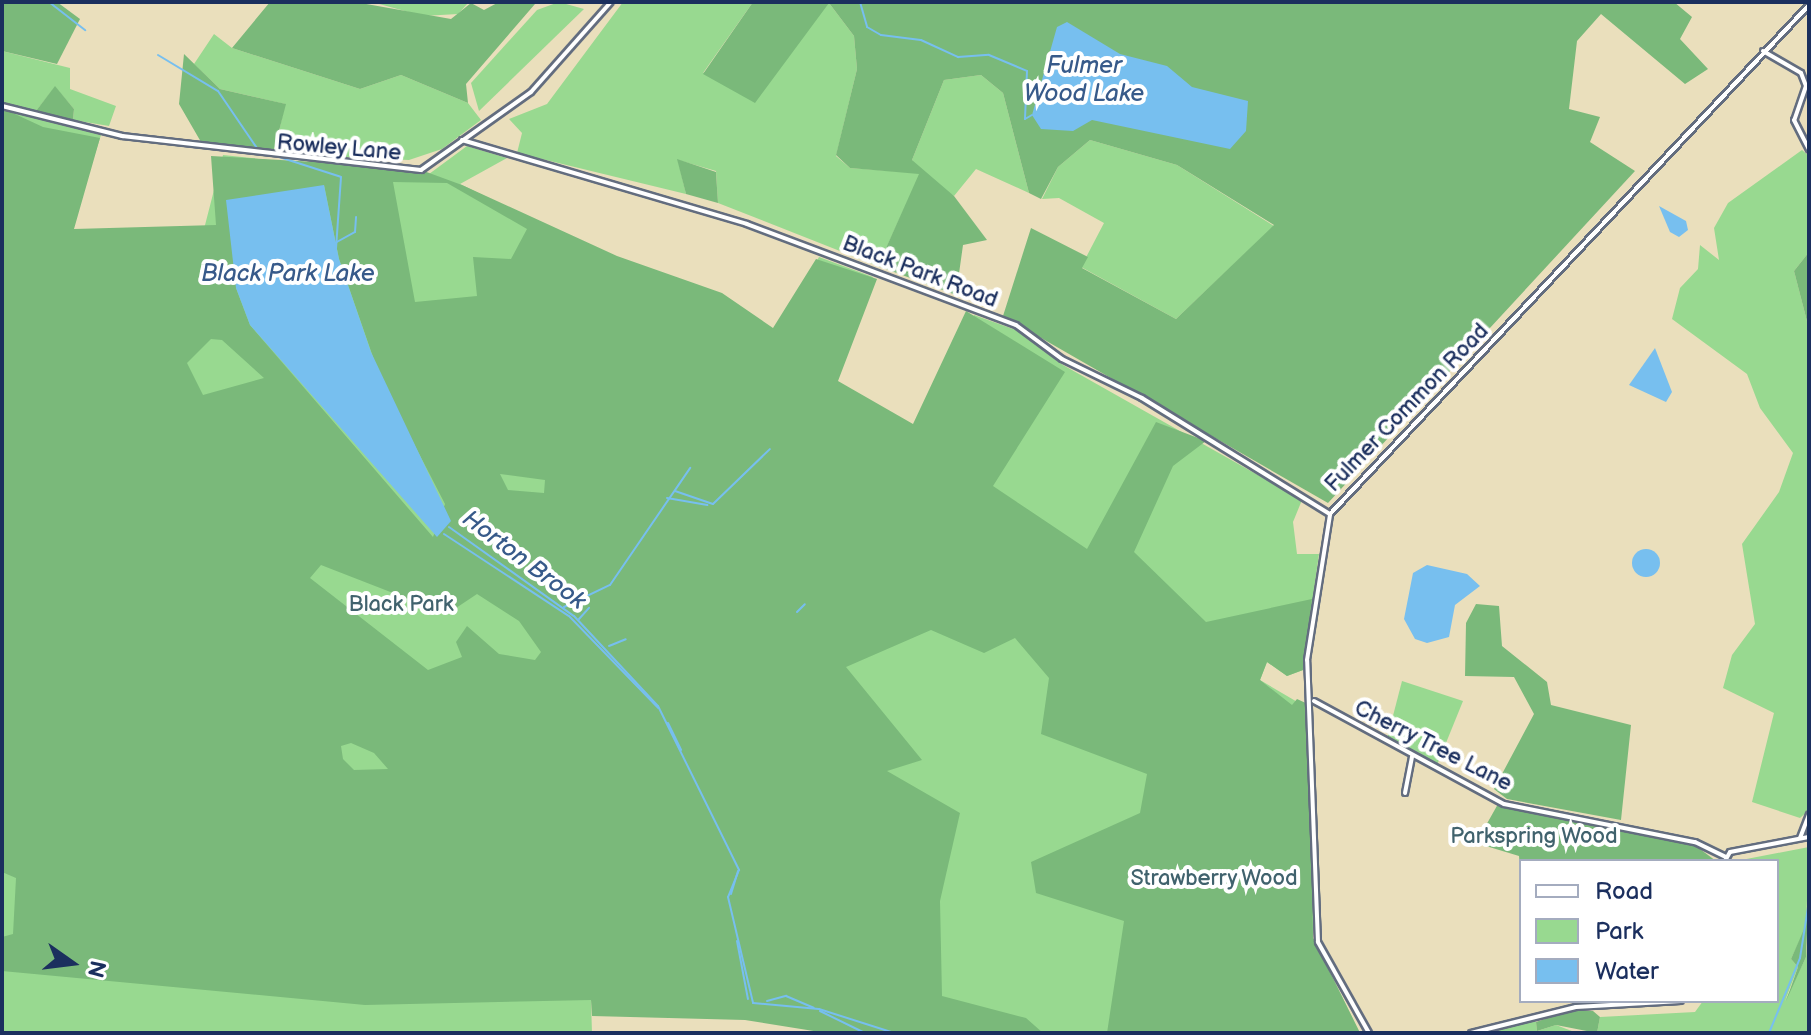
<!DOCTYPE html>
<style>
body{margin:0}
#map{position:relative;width:1811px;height:1035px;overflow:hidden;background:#eadfbc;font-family:"Balsamiq Sans",sans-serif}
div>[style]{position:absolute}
.green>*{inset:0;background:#98d990}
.forest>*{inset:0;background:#7ab97a}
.water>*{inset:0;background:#77bfef}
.round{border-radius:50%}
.stream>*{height:2px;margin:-1px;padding:0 1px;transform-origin:1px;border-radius:1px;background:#77bfef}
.roads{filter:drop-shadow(2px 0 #636d7f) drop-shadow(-2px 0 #636d7f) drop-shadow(0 2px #636d7f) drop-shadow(0 -2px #636d7f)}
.street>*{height:4px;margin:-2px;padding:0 2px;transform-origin:2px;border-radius:2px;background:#fff}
span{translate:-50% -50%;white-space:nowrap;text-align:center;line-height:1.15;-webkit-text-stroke:8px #fff;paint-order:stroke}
.street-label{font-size:22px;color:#1b2f5e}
.park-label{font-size:22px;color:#40626d}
.water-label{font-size:24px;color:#375a8a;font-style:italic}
.frame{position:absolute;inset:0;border:4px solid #1b2f5e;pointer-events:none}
.legend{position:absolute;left:1519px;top:859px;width:260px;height:144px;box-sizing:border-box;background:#fff;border:2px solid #a4acbf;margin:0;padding:10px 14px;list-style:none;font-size:24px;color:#1b2f5e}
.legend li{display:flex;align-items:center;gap:16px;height:40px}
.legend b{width:40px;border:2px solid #a4acbf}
.north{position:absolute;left:32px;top:923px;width:80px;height:80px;-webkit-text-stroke:6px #fff;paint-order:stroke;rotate:104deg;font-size:22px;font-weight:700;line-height:32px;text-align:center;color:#1b2f5e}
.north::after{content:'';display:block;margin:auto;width:28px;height:36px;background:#1b2f5e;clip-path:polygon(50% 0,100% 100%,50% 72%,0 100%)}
</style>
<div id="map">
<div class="green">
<i style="clip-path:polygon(372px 2px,469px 2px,458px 14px,423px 16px)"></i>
<i style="clip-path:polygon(559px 2px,584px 9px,479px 111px,471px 83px,537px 10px)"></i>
<i style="clip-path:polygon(623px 2px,753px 2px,703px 73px,829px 3px,854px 36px,857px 69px,836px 156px,850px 168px,919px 173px,912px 160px,944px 80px,981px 75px,1003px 93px,1029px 193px,976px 169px,954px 196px,920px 174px,878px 266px,718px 203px,716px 171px,678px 160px,686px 194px,517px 153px,522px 133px,509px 119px,547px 104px)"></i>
<i style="clip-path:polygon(214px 34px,232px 48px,360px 89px,401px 75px,468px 103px,481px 120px,442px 149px,409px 160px,274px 154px,285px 104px,220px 89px,194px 64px)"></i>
<i style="clip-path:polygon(2px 51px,70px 68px,70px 89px,116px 106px,109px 126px,73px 120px,74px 109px,55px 87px,36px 111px,2px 102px)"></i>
<i style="clip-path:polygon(2px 110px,101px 135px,70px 232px,204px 229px,223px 155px,425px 177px,467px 146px,507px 158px,460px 184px,775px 339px,819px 257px,873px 277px,828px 381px,917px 433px,974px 315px,1016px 330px,1063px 365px,1302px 500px,1293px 522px,1297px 554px,1319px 554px,1303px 670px,1287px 676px,1267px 662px,1260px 680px,1311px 710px,1313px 938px,1360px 1033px,869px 1033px,591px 1001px,592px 1033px,2px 1033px)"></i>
<i style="clip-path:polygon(1090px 140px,1177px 165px,1274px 226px,1176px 319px,1081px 267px,1104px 223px,1059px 198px,1042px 199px,1058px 167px)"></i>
<i style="clip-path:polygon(1802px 150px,1809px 156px,1809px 252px,1794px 271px,1809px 329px,1809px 810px,1800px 818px,1752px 802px,1774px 713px,1723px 688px,1732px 655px,1755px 624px,1742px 544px,1779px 492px,1793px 453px,1760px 408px,1747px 374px,1672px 319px,1680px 288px,1698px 269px,1700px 245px,1719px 260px,1714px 228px,1728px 203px)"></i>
<i style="clip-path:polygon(1402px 681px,1463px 701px,1437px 765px,1387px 739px)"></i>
<i style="clip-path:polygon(1809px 847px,1806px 927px,1791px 959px,1798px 967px,1785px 1001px,1806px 957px,1809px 925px,1809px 1033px,1597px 1033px,1600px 1017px,1695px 1012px,1703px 1001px,1777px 1001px,1777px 861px,1736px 861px)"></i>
<i style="clip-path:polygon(1524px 1022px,1536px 1022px,1537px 1031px,1556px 1025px,1577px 1033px,1474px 1033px)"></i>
</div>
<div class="forest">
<i style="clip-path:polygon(2px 2px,57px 2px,80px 19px,57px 64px,2px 51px)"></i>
<i style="clip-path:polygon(270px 2px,355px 2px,451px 19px,471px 3px,484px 10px,499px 2px,535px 4px,466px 84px,468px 103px,401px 75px,360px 89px,232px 48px)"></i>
<i style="clip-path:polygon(753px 2px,1674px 2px,1692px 17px,1680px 39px,1708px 69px,1685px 84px,1601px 14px,1577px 41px,1569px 109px,1600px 117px,1590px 142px,1635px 171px,1328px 503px,1003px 316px,1031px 228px,1088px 257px,1082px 268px,1176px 319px,1274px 225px,1177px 165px,1090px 140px,1058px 167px,1041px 199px,1029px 193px,1003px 93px,981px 75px,944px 80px,912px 160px,954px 196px,987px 240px,963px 245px,956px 295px,878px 266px,919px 174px,850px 168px,836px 155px,857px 69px,854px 36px,829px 3px,755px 103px,703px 74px)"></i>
<i style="clip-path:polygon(184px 54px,220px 89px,286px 104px,273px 154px,201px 142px,179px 104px)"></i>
<i style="clip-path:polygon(55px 86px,74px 109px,73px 120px,36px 111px)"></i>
<i style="clip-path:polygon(evenodd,2px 108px,43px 127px,100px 138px,74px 229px,216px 225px,211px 156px,333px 163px,421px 170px,462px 185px,617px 256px,722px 293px,773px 328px,816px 259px,877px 279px,838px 381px,913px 424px,966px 311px,1065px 372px,993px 486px,1087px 549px,1156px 422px,1206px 441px,1173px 466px,1134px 552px,1206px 622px,1312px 599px,1303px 670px,1287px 676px,1267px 662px,1260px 680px,1292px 705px,1297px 699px,1310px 705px,1313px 938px,1360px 1033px,1107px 1033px,1124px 921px,1036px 893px,1031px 862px,1140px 813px,1147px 774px,1041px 734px,1049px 678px,1015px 638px,984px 653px,931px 630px,846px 667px,922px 760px,887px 771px,960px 813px,940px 901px,942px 996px,1026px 1018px,1043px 1033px,826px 1033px,745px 1020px,592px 1016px,591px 1000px,365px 1005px,2px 971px,2px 937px,13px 934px,16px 878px,2px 872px,2px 108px,393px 182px,447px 183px,527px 229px,511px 259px,473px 257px,477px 296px,415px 302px,393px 182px,2px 108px,324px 185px,339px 259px,381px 380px,445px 504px,433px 537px,250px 325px,236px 288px,324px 185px,2px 108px,211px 339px,222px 340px,264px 378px,203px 395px,187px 363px,211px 339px,2px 108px,500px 474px,545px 480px,544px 493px,508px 490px,500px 474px,2px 108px,321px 565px,447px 614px,477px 594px,519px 621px,541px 652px,535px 660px,499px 654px,467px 626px,456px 642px,462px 657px,428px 670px,310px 578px,321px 565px,2px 108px,351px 743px,374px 753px,388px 769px,354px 770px,343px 759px,341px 746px,351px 743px)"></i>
<i style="clip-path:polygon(677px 159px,716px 172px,718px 203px,686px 194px)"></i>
<i style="clip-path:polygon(1809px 252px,1809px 329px,1794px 271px)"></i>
<i style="clip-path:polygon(1476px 604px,1499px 606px,1502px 646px,1547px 682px,1551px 705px,1631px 725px,1621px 820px,1507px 799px,1494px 789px,1534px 714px,1514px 677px,1465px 676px,1466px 623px)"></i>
<i style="clip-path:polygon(1498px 804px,1696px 846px,1716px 861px,1521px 861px,1521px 883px,1519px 856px,1476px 843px)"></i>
<i style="clip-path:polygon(1809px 886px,1806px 957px,1786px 1001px,1798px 967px,1791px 959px,1805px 927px)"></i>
<i style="clip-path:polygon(1568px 1011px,1593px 1011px,1600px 1017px,1597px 1033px,1556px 1025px,1537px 1031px,1536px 1022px)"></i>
</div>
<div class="water">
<i style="clip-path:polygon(1067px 22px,1120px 54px,1167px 66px,1192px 87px,1248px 101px,1246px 131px,1230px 149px,1092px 120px,1073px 131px,1041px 129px,1032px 115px,1057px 27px)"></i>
<i style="clip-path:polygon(324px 185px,339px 259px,371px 352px,451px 521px,437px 537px,250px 325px,236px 288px,226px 200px)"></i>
<i style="clip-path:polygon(1659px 206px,1686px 221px,1688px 230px,1679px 237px,1670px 232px)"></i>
<i style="clip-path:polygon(1655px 348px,1672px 392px,1666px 402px,1629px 385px)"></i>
<i class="round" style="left:1632px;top:549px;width:28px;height:28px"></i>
<i style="clip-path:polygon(1427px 565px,1467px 574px,1480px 586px,1455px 605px,1449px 637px,1427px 643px,1415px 639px,1404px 619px,1413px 573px)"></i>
</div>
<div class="stream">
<i style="left:49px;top:2px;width:46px;rotate:37.9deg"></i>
<i style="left:860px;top:2px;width:26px;rotate:74deg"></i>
<i style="left:867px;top:27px;width:16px;rotate:30deg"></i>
<i style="left:881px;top:35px;width:40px;rotate:7.1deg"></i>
<i style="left:921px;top:40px;width:41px;rotate:24.7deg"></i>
<i style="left:958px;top:57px;width:31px;rotate:-4deg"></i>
<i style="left:989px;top:55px;width:41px;rotate:22.8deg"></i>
<i style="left:1027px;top:71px;width:48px;rotate:92.4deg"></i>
<i style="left:1025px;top:119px;width:8px;rotate:-30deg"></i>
<i style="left:158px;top:55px;width:70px;rotate:31deg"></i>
<i style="left:218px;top:91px;width:73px;rotate:55.7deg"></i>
<i style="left:273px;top:155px;width:71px;rotate:17.9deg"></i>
<i style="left:341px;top:177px;width:72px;rotate:94deg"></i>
<i style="left:335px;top:243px;width:23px;rotate:-29deg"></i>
<i style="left:355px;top:232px;width:15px;rotate:-86deg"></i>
<i style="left:675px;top:491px;width:40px;rotate:18.9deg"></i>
<i style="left:713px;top:504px;width:79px;rotate:-44deg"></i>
<i style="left:667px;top:498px;width:41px;rotate:9.9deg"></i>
<i style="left:449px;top:527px;width:153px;rotate:35.5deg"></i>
<i style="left:574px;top:616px;width:123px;rotate:47deg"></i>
<i style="left:658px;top:706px;width:183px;rotate:63.7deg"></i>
<i style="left:739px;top:870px;width:29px;rotate:112deg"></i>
<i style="left:728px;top:897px;width:109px;rotate:76.7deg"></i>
<i style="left:753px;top:1003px;width:66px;rotate:5.2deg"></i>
<i style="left:819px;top:1009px;width:79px;rotate:17.7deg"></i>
<i style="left:444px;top:534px;width:149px;rotate:33.3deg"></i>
<i style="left:569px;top:616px;width:128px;rotate:45.9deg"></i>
<i style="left:564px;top:607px;width:51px;rotate:-25.6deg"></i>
<i style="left:610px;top:585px;width:142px;rotate:-55.6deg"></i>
<i style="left:797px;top:612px;width:11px;rotate:-45deg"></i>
<i style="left:579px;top:619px;width:15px;rotate:-48deg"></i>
<i style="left:609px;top:646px;width:18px;rotate:-22deg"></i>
<i style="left:668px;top:723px;width:30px;rotate:64deg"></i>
<i style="left:731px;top:894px;width:24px;rotate:-73deg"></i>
<i style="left:737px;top:941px;width:59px;rotate:79.3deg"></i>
<i style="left:767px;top:1001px;width:20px;rotate:-15deg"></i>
<i style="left:786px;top:996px;width:30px;rotate:23deg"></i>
<i style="left:820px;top:1011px;width:50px;rotate:26.1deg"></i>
<i style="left:1769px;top:1033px;width:81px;rotate:-67.5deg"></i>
<i style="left:1800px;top:958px;width:58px;rotate:-81deg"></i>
</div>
<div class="roads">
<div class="street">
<i style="left:1763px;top:51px;width:44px;rotate:30.1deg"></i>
<i style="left:1801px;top:73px;width:14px;rotate:69deg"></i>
<i style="left:1806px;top:86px;width:36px;rotate:109deg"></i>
<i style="left:1794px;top:120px;width:33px;rotate:63deg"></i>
<i style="left:2px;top:106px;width:124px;rotate:14deg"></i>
<i style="left:122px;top:136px;width:301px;rotate:6.5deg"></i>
<i style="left:421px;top:170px;width:135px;rotate:-35.3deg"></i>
<i style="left:531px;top:92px;width:120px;rotate:-48.4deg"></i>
<i style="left:462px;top:140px;width:297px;rotate:16.4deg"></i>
<i style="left:747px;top:224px;width:287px;rotate:20.6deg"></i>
<i style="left:1016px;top:325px;width:57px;rotate:36.5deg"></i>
<i style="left:1062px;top:359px;width:89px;rotate:26deg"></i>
<i style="left:1142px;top:398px;width:221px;rotate:31.7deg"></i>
<i style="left:1314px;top:701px;width:216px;rotate:28.5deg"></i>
<i style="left:1504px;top:804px;width:195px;rotate:11.3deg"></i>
<i style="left:1695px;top:842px;width:34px;rotate:26deg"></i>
<i style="left:1405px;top:793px;width:38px;rotate:-79deg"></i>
<i style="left:1800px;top:838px;width:25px;rotate:-69deg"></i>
<i style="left:1725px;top:861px;width:10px;rotate:-61deg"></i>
<i style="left:1730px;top:852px;width:80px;rotate:-10.8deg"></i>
<i style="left:1369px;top:1033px;width:104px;rotate:-119.3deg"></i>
<i style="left:1318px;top:942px;width:282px;rotate:-92.2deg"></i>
<i style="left:1307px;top:660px;width:148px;rotate:-81deg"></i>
<i style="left:1330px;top:514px;width:699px;rotate:-46.74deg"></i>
<i style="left:1471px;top:1033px;width:108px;rotate:-13.9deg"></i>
<i style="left:1576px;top:1007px;width:105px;rotate:-3.3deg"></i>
</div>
</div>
<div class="street-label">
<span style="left:339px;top:148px;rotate:5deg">Rowley Lane</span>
<span style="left:920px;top:272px;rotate:21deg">Black Park Road</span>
<span style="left:1407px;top:408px;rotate:-46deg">Fulmer Common Road</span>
<span style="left:1433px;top:746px;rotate:27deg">Cherry Tree Lane</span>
</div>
<div class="park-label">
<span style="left:401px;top:605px">Black Park</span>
<span style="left:1534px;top:837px">Parkspring Wood</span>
<span style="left:1214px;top:879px">Strawberry Wood</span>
</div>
<div class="water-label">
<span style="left:1084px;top:80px">Fulmer<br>Wood Lake</span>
<span style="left:288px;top:274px">Black Park Lake</span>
<span style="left:524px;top:560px;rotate:37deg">Horton Brook</span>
</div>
<div class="frame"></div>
<ul class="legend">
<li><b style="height:10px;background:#fff"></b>Road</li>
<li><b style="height:22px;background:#98d990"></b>Park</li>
<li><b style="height:22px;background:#77bfef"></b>Water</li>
</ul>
<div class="north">N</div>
</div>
